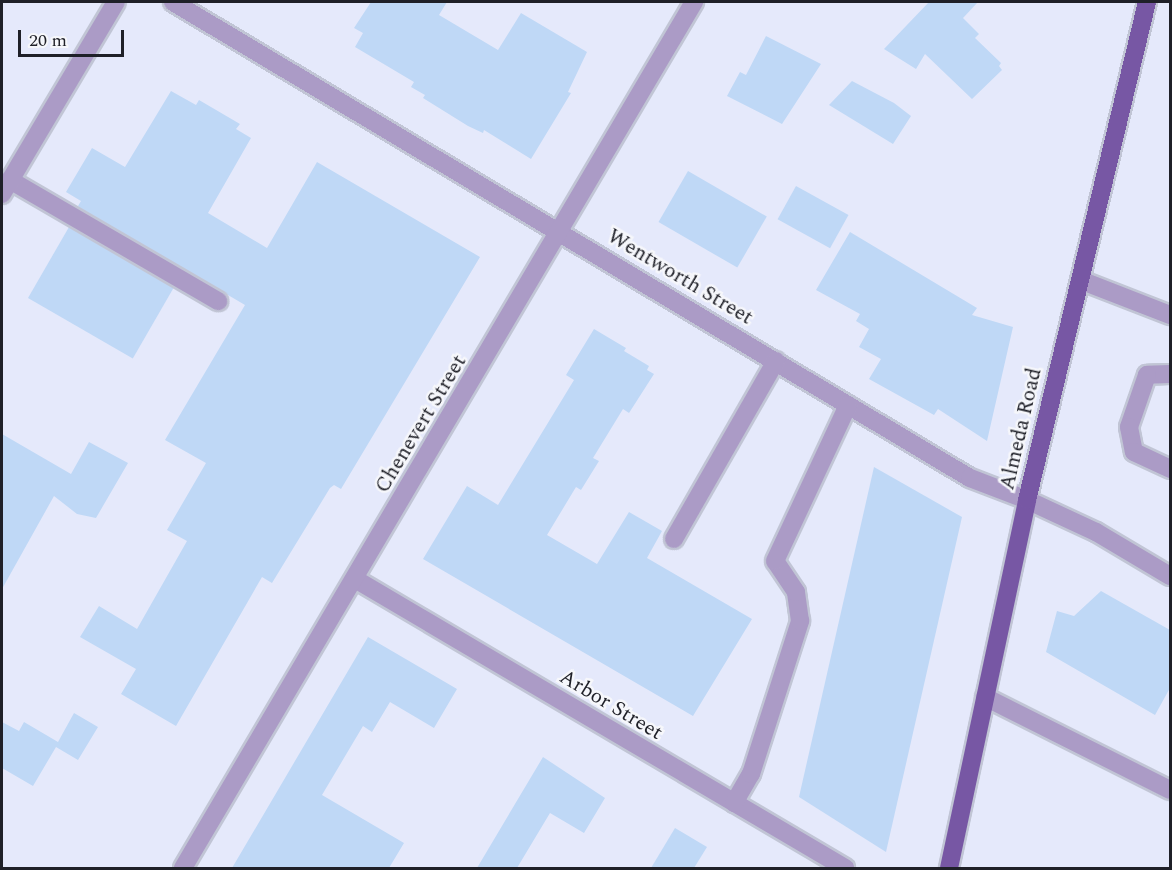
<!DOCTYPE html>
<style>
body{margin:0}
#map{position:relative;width:1172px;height:870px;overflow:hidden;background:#e5e9fb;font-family:Spectral,serif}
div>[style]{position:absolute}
.building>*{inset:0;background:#bfd8f6;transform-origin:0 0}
.roads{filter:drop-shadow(2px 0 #c1c5d5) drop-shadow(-2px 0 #c1c5d5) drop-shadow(0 2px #c1c5d5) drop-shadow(0 -2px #c1c5d5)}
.minor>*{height:18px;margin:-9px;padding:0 9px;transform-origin:9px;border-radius:9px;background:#ab9bc6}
.major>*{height:18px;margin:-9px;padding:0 9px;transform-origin:9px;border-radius:9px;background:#7757a4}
span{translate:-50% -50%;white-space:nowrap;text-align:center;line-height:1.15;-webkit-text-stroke:5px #f6f7fb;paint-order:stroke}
.street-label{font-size:21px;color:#1f2028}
.frame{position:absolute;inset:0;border:3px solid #1f2028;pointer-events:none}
.scale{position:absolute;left:18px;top:30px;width:106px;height:27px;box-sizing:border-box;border:3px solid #1f2028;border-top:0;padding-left:8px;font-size:18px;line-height:21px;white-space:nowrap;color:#1f2028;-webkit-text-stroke:4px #f6f7fb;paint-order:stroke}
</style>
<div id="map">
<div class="building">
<i style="clip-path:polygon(371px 2px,447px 2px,439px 15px,498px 50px,521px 13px,587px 52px,568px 92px,571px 93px,531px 159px,484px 130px,483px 133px,468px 126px,423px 98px,425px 95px,411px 87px,414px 82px,355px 47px,363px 33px,354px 28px)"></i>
<i style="clip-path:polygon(929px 2px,978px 2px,963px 18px,979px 34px,975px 38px,1001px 63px,999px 66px,1002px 70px,972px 99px,925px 54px,916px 69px,884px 49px)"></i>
<i style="clip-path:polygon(766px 36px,821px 64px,782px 124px,727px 96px,740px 72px,746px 75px)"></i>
<i style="clip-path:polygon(852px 81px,894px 103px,911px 116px,893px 144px,829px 105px)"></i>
<i style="clip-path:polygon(171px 91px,196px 105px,199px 100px,240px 124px,236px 129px,251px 138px,208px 213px,267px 248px,317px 162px,480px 257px,341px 489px,334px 485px,330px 488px,272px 583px,262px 577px,176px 726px,121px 694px,136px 669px,80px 637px,99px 606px,137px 629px,187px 541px,167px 530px,206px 463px,165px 440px,245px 305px,80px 208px,78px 206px,81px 201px,66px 192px,92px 148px,125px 167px)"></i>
<i style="left:688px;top:171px;width:91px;height:59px;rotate:30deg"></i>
<i style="left:796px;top:186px;width:60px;height:38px;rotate:29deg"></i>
<i style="left:69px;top:227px;width:121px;height:82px;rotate:30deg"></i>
<i style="clip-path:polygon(850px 232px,977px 308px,972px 315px,1013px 327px,987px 441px,938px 409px,934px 415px,869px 379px,881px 359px,859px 347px,869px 329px,856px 321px,860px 314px,816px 290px)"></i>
<i style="clip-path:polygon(594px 329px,626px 348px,624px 351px,649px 366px,647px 370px,654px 374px,629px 413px,623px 409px,593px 458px,599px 461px,581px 490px,576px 487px,547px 535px,597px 564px,629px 512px,662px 531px,647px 558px,752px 619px,693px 716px,423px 559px,467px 486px,498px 505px,574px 380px,566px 375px)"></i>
<i style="clip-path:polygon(2px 434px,71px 474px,89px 442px,128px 463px,96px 518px,77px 514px,54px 496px,2px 589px)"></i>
<i style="clip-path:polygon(874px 467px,962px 517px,886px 852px,799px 797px)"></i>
<i style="clip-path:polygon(1101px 591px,1170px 630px,1170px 688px,1155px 715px,1046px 652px,1057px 611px,1074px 616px)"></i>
<i style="clip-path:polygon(368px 637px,457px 689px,434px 728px,390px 702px,372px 732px,363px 726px,322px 795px,404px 843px,389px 868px,232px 868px)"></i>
<i style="clip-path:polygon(74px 713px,98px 727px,78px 760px,56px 747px,33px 786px,2px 768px,2px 722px,19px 731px,24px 722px,58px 742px)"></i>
<i style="clip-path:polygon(543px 757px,605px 798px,584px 833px,550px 813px,517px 868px,477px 868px)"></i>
<i style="clip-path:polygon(675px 828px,707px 847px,694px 868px,651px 868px)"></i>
</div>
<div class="roads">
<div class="minor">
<i style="left:173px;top:2px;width:928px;rotate:30.85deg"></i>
<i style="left:970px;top:478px;width:61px;rotate:21.1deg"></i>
<i style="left:1027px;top:500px;width:76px;rotate:24.9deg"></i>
<i style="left:1096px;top:532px;width:86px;rotate:30.7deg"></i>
<i style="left:10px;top:180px;width:241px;rotate:30.2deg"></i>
<i style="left:2px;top:194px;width:223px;rotate:-59.3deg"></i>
<i style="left:1080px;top:280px;width:97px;rotate:21.3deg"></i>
<i style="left:1170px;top:374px;width:23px;rotate:178deg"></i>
<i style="left:1147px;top:375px;width:55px;rotate:109.1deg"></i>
<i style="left:1129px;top:427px;width:25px;rotate:79deg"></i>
<i style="left:1134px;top:452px;width:40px;rotate:25deg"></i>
<i style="left:674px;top:539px;width:205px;rotate:-60.2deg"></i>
<i style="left:355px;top:579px;width:569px;rotate:30.53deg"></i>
<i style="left:985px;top:697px;width:207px;rotate:26.7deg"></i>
<i style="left:734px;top:803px;width:34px;rotate:-60deg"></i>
<i style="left:751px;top:774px;width:161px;rotate:-72.2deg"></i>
<i style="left:800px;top:621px;width:29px;rotate:-98deg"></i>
<i style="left:796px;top:592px;width:37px;rotate:-124deg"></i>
<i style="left:775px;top:561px;width:172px;rotate:-64.9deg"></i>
<i style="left:183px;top:868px;width:1006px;rotate:-59.46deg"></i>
</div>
<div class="major">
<i style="left:949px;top:868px;width:376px;rotate:-78deg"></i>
<i style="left:1027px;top:500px;width:512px;rotate:-76.45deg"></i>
</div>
</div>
<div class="street-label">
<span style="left:680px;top:277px;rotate:31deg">Wentworth Street</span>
<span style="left:421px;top:424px;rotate:-59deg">Chenevert Street</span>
<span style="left:1021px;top:429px;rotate:-77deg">Almeda Road</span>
<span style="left:611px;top:705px;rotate:31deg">Arbor Street</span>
</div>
<div class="frame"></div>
<div class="scale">20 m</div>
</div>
